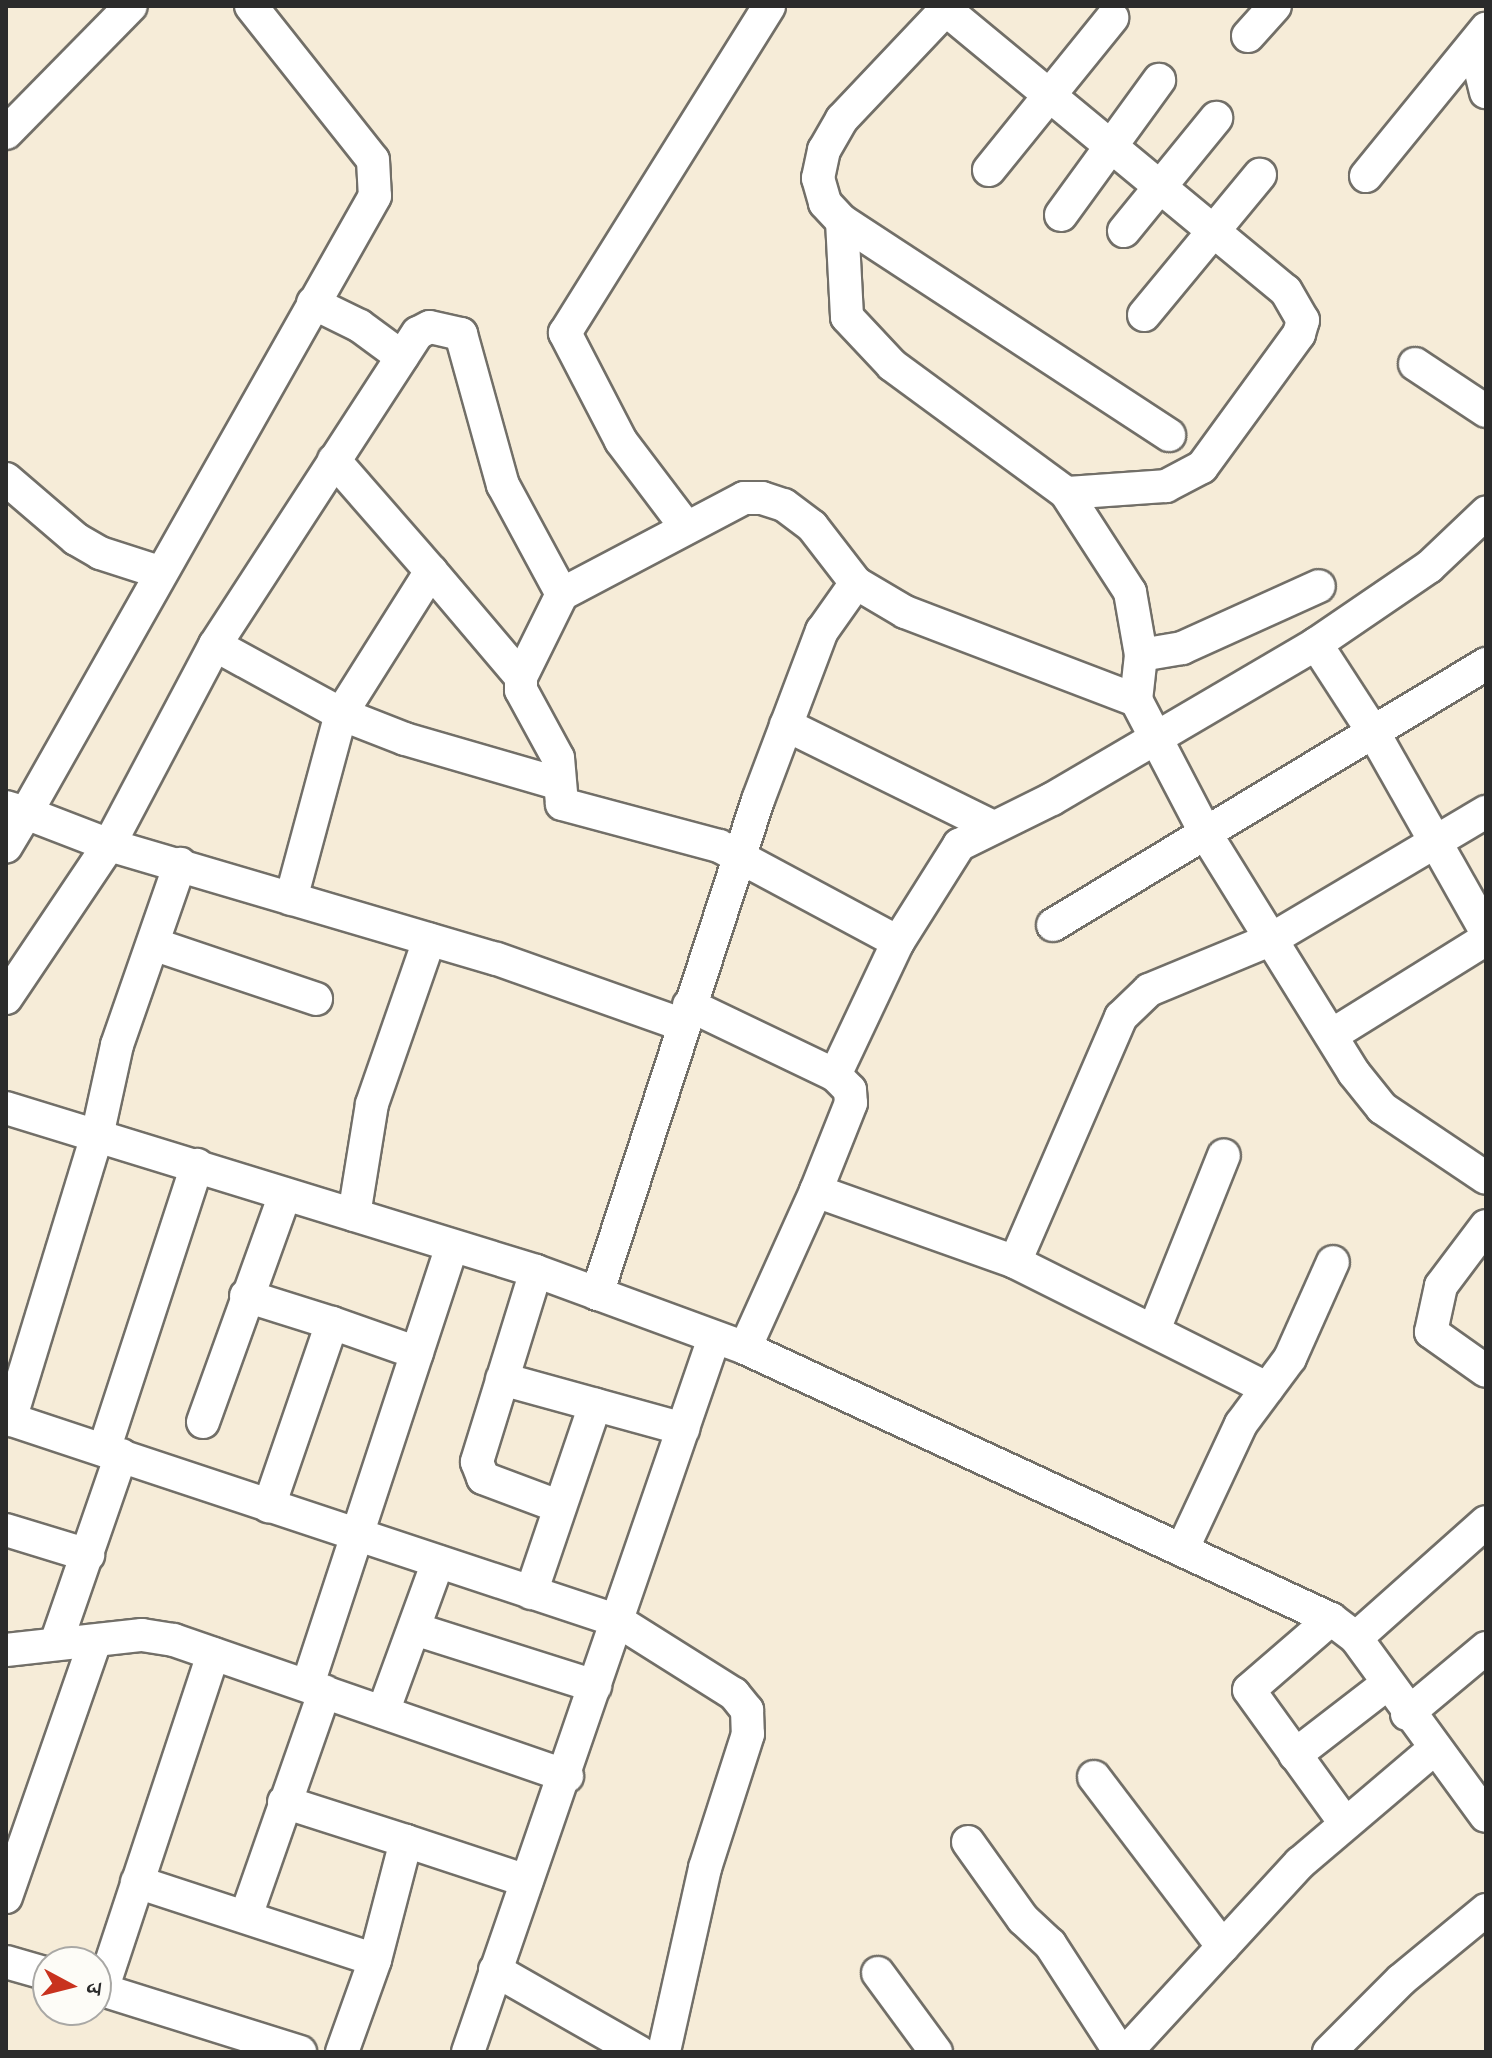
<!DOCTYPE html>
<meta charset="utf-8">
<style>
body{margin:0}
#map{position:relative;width:1492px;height:2058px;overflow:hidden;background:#f6ecd8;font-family:"IM FELL Great Primer","Noto Serif Devanagari",serif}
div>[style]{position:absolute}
.roads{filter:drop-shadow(2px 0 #726f68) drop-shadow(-2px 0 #726f68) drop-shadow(0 2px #726f68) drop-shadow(0 -2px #726f68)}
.minor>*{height:32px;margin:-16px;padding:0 16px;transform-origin:16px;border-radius:16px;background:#fff}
span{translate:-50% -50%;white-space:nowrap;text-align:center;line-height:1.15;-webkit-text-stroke:7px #fdfcf7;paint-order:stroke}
.frame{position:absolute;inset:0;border:8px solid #2b2b2b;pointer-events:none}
.north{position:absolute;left:32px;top:1946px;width:80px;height:80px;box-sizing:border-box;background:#fdfcf7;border:2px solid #a9a8a5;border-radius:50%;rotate:97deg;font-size:22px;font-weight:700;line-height:32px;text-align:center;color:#2b2b2b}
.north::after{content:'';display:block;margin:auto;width:28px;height:36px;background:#c8321e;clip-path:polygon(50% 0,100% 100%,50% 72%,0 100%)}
</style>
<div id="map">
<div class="roads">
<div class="minor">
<i style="left:251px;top:6px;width:196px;rotate:51.6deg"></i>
<i style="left:373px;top:160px;width:36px;rotate:87deg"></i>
<i style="left:375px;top:196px;width:709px;rotate:119.49deg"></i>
<i style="left:26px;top:813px;width:89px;rotate:21.1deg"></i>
<i style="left:109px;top:845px;width:404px;rotate:16.4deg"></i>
<i style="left:497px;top:959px;width:197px;rotate:19.5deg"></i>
<i style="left:949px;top:6px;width:156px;rotate:133.4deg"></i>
<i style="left:842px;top:119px;width:36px;rotate:120deg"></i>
<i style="left:824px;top:150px;width:29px;rotate:102deg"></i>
<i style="left:818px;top:178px;width:26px;rotate:74deg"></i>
<i style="left:825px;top:203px;width:25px;rotate:47deg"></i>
<i style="left:842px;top:221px;width:96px;rotate:87deg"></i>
<i style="left:847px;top:317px;width:66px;rotate:46.8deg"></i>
<i style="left:892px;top:365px;width:216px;rotate:36.3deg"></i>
<i style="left:1066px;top:493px;width:118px;rotate:57.1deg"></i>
<i style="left:1130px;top:592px;width:64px;rotate:80.1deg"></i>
<i style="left:1141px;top:655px;width:45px;rotate:96.3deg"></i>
<i style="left:945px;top:9px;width:442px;rotate:39.6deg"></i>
<i style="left:1286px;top:291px;width:34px;rotate:60deg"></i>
<i style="left:1303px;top:320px;width:15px;rotate:106deg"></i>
<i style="left:1299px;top:334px;width:165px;rotate:126.1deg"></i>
<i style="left:1202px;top:467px;width:41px;rotate:152.2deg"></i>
<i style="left:1166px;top:486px;width:100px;rotate:176deg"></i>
<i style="left:1248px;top:36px;width:40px;rotate:-48deg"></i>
<i style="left:1486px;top:51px;width:18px;rotate:109deg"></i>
<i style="left:1480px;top:68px;width:25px;rotate:76deg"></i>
<i style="left:6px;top:133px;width:178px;rotate:-45.5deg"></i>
<i style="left:989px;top:170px;width:196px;rotate:-51deg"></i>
<i style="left:1366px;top:176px;width:190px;rotate:-50.8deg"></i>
<i style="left:1061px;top:215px;width:167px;rotate:-54deg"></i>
<i style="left:842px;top:221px;width:391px;rotate:33.2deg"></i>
<i style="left:1124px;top:231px;width:146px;rotate:-50.8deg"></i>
<i style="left:313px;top:303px;width:52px;rotate:26.1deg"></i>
<i style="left:360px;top:326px;width:52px;rotate:36.4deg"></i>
<i style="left:1144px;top:315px;width:182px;rotate:-50.4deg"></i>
<i style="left:1415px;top:364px;width:85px;rotate:33.5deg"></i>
<i style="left:334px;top:460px;width:147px;rotate:48.9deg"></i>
<i style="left:6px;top:479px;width:92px;rotate:40.6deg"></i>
<i style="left:76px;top:539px;width:28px;rotate:30deg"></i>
<i style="left:100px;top:553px;width:62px;rotate:17.9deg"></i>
<i style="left:686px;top:527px;width:108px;rotate:-127.1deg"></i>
<i style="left:621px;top:441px;width:122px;rotate:-117.4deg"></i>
<i style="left:565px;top:333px;width:385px;rotate:-58deg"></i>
<i style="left:562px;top:594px;width:206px;rotate:-27.8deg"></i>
<i style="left:744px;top:498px;width:18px"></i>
<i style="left:762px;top:498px;width:23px;rotate:18deg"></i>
<i style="left:784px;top:505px;width:35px;rotate:37deg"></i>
<i style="left:812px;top:526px;width:72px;rotate:52.3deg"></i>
<i style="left:856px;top:583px;width:57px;rotate:30.6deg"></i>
<i style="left:905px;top:612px;width:247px;rotate:20.9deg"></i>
<i style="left:1136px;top:700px;width:153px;rotate:62.4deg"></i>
<i style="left:1207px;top:836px;width:279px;rotate:58.2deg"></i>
<i style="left:1354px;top:1073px;width:45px;rotate:51.3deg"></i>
<i style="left:1382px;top:1108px;width:125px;rotate:33.9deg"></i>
<i style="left:1316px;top:644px;width:108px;rotate:57deg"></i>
<i style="left:1375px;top:735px;width:225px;rotate:60.5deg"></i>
<i style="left:215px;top:645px;width:144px;rotate:28.7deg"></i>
<i style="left:341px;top:714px;width:69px;rotate:21.3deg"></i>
<i style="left:405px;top:739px;width:161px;rotate:16.2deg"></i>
<i style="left:1141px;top:655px;width:42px;rotate:-9.7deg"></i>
<i style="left:1182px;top:648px;width:150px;rotate:-24.3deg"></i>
<i style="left:786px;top:725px;width:231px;rotate:26.2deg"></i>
<i style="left:6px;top:807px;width:21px;rotate:17deg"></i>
<i style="left:26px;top:813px;width:39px;rotate:121deg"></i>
<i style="left:291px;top:899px;width:192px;rotate:-74.9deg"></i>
<i style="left:341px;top:714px;width:169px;rotate:-57.8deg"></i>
<i style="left:431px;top:571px;width:139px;rotate:49.7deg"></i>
<i style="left:1053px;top:925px;width:506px;rotate:-31.08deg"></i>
<i style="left:153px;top:944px;width:172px;rotate:18.6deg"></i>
<i style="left:6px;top:998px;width:184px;rotate:-56.1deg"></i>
<i style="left:109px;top:845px;width:226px;rotate:-62.1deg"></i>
<i style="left:215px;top:645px;width:372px;rotate:-57deg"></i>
<i style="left:418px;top:333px;width:13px;rotate:-27deg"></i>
<i style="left:430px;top:327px;width:32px;rotate:13deg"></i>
<i style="left:461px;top:334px;width:157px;rotate:74.5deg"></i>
<i style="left:503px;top:485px;width:124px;rotate:61.6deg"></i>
<i style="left:562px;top:594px;width:93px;rotate:116.3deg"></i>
<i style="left:521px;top:677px;width:13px;rotate:90deg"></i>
<i style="left:521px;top:690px;width:77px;rotate:61.4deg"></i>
<i style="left:558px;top:758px;width:46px;rotate:85deg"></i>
<i style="left:562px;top:804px;width:163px;rotate:15deg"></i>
<i style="left:719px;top:846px;width:203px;rotate:28.2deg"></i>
<i style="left:689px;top:1005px;width:162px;rotate:25.6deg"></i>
<i style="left:835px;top:1075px;width:21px;rotate:45deg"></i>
<i style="left:850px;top:1090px;width:13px;rotate:86deg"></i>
<i style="left:851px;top:1103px;width:95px;rotate:111.7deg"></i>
<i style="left:816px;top:1191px;width:172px;rotate:114.3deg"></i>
<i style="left:1332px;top:1035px;width:181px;rotate:-31.9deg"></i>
<i style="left:835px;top:1075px;width:147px;rotate:-64.7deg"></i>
<i style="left:898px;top:942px;width:115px;rotate:-57.8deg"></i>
<i style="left:959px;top:845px;width:104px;rotate:-26.3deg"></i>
<i style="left:1052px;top:799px;width:306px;rotate:-30.4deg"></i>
<i style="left:1316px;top:644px;width:137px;rotate:-34.3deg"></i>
<i style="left:1429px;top:567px;width:79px;rotate:-43.5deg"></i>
<i style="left:6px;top:1108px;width:554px;rotate:17.1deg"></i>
<i style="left:536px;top:1271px;width:223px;rotate:20.2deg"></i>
<i style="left:745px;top:1348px;width:646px;rotate:24.82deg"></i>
<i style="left:1331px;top:1619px;width:31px;rotate:37deg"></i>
<i style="left:1356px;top:1638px;width:220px;rotate:53.9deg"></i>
<i style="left:816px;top:1191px;width:211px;rotate:19.6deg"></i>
<i style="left:1015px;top:1262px;width:282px;rotate:26.6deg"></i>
<i style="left:354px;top:1215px;width:112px;rotate:-80.8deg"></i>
<i style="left:372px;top:1104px;width:174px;rotate:-70.8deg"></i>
<i style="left:1486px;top:1226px;width:75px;rotate:126.9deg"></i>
<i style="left:1441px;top:1286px;width:47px;rotate:102.3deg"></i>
<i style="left:1431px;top:1332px;width:67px;rotate:35.3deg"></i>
<i style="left:1015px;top:1262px;width:267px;rotate:-66.6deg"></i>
<i style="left:1121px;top:1017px;width:39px;rotate:-44deg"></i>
<i style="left:1149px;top:990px;width:131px;rotate:-22.5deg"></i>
<i style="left:1270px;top:940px;width:251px;rotate:-30.7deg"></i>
<i style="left:536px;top:1271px;width:200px;rotate:107.2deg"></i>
<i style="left:477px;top:1462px;width:17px;rotate:69deg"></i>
<i style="left:483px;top:1478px;width:82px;rotate:20.6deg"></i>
<i style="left:597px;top:1294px;width:520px;rotate:-71.95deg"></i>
<i style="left:758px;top:800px;width:181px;rotate:-69.3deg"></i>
<i style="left:822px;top:631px;width:59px;rotate:-54.7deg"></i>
<i style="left:246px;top:1296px;width:90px;rotate:17.4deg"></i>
<i style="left:332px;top:1323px;width:194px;rotate:109deg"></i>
<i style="left:332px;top:1323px;width:90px;rotate:19.4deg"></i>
<i style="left:1154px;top:1330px;width:188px;rotate:-68.2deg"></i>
<i style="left:502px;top:1379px;width:188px;rotate:15.4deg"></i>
<i style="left:6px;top:1418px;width:645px;rotate:18.35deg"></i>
<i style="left:618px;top:1621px;width:137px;rotate:32.2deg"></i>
<i style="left:734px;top:1694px;width:21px;rotate:51deg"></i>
<i style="left:747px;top:1710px;width:24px;rotate:88deg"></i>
<i style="left:748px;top:1734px;width:141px;rotate:107.8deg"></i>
<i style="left:705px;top:1868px;width:189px;rotate:102.6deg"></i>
<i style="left:10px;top:1420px;width:297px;rotate:-73deg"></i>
<i style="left:97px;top:1136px;width:93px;rotate:-77.6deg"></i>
<i style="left:117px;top:1045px;width:192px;rotate:-70.8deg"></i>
<i style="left:203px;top:1422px;width:242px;rotate:-70.2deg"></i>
<i style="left:104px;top:1450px;width:300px;rotate:-71.9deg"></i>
<i style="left:6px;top:1530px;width:86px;rotate:17deg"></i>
<i style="left:1182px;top:1550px;width:139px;rotate:-64.9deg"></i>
<i style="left:1241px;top:1424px;width:82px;rotate:-53.4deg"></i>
<i style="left:1290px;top:1358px;width:105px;rotate:-65.9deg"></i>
<i style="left:531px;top:1593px;width:199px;rotate:-71.2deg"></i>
<i style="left:1331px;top:1619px;width:108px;rotate:139.1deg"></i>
<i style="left:1249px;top:1690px;width:164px;rotate:54.2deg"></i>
<i style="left:415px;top:1629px;width:189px;rotate:17.6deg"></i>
<i style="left:1356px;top:1638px;width:174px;rotate:-41.7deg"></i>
<i style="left:56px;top:1643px;width:199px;rotate:-70.9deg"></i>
<i style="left:6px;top:1650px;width:137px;rotate:-6.3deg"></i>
<i style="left:142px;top:1635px;width:32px;rotate:9deg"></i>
<i style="left:174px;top:1640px;width:416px;rotate:19.1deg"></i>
<i style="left:308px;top:1684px;width:461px;rotate:-71.8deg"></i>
<i style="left:383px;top:1712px;width:160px;rotate:-69.9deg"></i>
<i style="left:1407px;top:1714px;width:103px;rotate:-39.9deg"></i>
<i style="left:1295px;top:1755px;width:116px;rotate:-37.7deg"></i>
<i style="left:1094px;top:1777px;width:213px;rotate:52.8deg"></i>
<i style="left:284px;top:1802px;width:128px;rotate:17.7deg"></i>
<i style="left:406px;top:1841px;width:123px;rotate:104.6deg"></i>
<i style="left:375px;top:1960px;width:98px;rotate:109.7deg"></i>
<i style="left:406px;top:1841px;width:127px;rotate:18.3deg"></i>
<i style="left:968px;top:1842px;width:95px;rotate:54.5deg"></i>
<i style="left:1023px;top:1919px;width:37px;rotate:43deg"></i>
<i style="left:1050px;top:1944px;width:129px;rotate:57.1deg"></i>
<i style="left:137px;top:1882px;width:250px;rotate:18.1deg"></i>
<i style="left:6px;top:1897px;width:270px;rotate:-70.8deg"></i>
<i style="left:246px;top:1916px;width:238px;rotate:-70.7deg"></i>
<i style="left:6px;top:1962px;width:44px;rotate:15.9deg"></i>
<i style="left:495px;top:1970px;width:166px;rotate:29.7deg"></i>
<i style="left:878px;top:1973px;width:98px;rotate:53.7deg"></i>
<i style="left:96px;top:1988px;width:214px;rotate:17.4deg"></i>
<i style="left:102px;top:1990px;width:354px;rotate:-71.7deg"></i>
<i style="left:468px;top:2052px;width:755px;rotate:-70.99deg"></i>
<i style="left:1126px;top:2052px;width:257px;rotate:-47.4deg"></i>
<i style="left:1300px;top:1863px;width:176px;rotate:-40.4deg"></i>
<i style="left:1329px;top:2052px;width:102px;rotate:-45deg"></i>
<i style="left:1401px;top:1980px;width:110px;rotate:-39.5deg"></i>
</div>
</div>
<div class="frame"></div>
<div class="north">उ</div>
</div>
